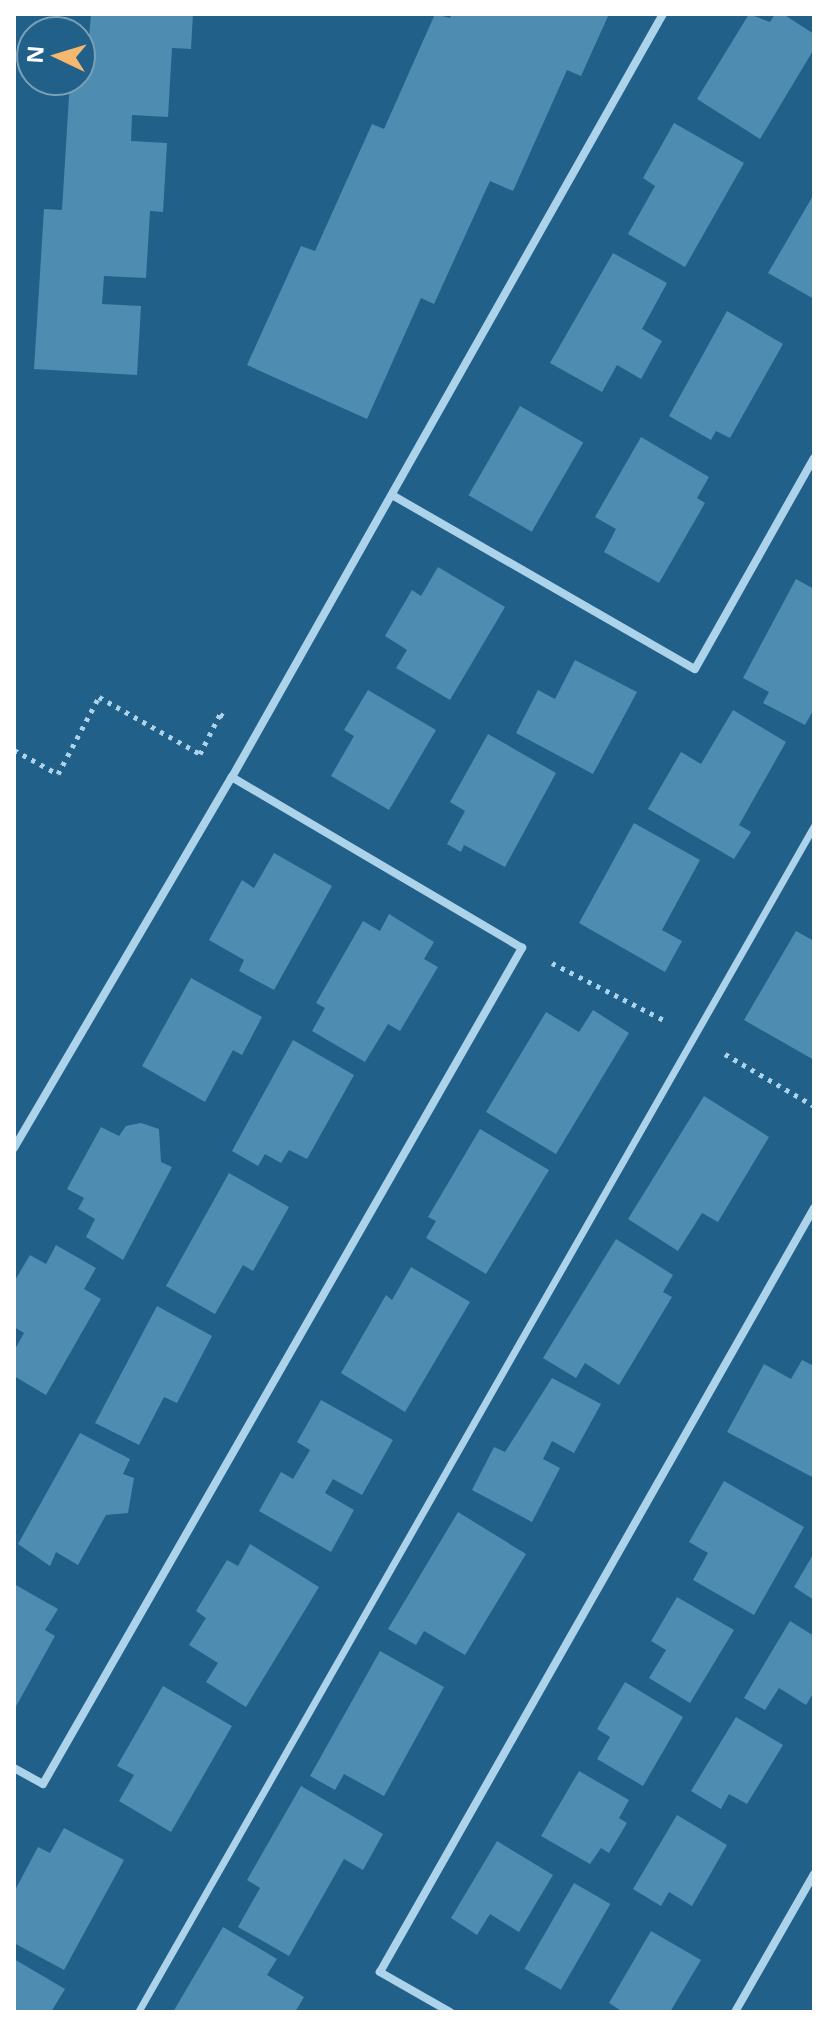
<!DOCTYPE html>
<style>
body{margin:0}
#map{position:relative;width:828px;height:2026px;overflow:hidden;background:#216088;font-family:"Noto Sans",sans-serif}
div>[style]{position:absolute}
.building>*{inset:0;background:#4e8cb2;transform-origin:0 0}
.path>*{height:5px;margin-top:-2.5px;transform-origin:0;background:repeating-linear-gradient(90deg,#acd3ea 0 4px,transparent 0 10px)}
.pedestrian>*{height:7px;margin:-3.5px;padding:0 3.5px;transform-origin:3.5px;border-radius:3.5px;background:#acd3ea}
.minor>*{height:8px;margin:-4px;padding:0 4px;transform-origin:4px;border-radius:4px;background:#acd3ea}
span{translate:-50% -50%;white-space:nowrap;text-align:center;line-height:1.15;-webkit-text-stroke:6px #216088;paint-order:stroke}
.frame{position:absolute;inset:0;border:16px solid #fff;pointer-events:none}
.north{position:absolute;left:16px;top:16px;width:80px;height:80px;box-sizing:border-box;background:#216088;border:2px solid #7aa0b8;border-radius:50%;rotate:274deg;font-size:22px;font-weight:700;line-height:32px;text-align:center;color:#fff}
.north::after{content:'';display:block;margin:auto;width:28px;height:36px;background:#f6b76e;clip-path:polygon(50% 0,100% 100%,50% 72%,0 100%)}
</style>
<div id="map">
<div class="building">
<i style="clip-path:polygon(91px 14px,193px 14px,191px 49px,172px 48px,168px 117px,132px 115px,131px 141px,167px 143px,163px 212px,150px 211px,146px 278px,104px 276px,102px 304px,141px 306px,137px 375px,34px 369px,44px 209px,62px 210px,70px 80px,80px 80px,80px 37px,89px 37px)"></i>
<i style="clip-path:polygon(435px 14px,450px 18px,452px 14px,609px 14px,581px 76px,567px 70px,513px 191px,490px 181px,434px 304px,421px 298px,367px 419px,247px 365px,301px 246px,315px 251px,372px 124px,384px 129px)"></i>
<i style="clip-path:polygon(749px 14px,770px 22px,775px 14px,783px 14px,814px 34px,814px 49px,760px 139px,697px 99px)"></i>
<i style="clip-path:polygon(674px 123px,744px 163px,685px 267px,628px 234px,655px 186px,643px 178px)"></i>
<i style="clip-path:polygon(814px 194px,814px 299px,768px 273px)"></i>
<i style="clip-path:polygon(613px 253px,667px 283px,642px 329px,662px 341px,641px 379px,617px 365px,602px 392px,550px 363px)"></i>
<i style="clip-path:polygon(727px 311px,783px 344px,730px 438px,716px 431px,711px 440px,669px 416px)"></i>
<i style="left:520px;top:406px;width:73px;height:103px;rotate:30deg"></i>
<i style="clip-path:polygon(641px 437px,709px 477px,697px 498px,705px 503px,659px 583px,604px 552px,616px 529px,595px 517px)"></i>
<i style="clip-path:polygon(438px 567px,505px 607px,450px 700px,396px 668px,407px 650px,385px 636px,412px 590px,421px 596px)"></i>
<i style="clip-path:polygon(796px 579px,814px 589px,814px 709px,805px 725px,763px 703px,769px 692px,743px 678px)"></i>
<i style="clip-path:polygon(575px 660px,637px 692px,593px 774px,516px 733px,538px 690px,555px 699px)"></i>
<i style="clip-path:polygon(368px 690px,436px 730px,389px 810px,331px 776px,354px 736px,344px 730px)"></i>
<i style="clip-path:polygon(733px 710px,786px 742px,739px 825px,751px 832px,734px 859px,648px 809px,681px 752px,701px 764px)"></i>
<i style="clip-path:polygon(488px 734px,556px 773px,505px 867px,464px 845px,461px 852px,447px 844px,465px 811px,450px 802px)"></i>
<i style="clip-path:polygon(634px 823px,700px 860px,662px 930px,682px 941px,665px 972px,579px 923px)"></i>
<i style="clip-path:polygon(274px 853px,332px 886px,274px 990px,239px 971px,244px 960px,209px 940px,242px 880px,254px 888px)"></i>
<i style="clip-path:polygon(389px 914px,434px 942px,424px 959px,438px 967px,400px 1031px,388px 1024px,365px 1062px,312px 1031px,325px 1008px,316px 1003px,363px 921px,380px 931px)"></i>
<i style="clip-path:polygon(796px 931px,814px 941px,814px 1060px,744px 1020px)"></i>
<i style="clip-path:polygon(191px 978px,262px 1017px,242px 1055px,233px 1050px,205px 1102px,142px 1066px)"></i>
<i style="clip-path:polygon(593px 1010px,629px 1033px,556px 1154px,486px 1112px,546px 1012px,579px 1032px)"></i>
<i style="clip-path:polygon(293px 1040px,354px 1075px,307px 1159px,289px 1150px,281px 1163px,265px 1154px,258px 1166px,232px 1151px)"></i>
<i style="clip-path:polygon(704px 1096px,769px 1137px,718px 1222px,702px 1213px,678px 1251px,628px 1219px)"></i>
<i style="clip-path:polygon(141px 1123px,159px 1129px,161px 1162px,172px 1167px,123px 1260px,86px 1237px,95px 1219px,78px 1209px,84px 1198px,67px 1189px,101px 1127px,119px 1136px,126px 1126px)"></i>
<i style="clip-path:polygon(480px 1129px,549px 1170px,486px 1274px,426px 1238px,436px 1221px,428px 1217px)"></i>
<i style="clip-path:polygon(229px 1173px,289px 1207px,253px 1271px,243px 1265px,215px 1314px,166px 1286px)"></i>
<i style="clip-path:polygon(616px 1239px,673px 1275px,663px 1292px,672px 1297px,619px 1385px,585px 1363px,576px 1378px,543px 1358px)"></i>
<i style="clip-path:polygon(56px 1245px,96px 1268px,84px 1289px,101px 1299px,46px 1395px,14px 1376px,14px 1351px,24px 1333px,14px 1327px,14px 1282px,30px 1255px,46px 1264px)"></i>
<i style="clip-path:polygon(411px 1267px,470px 1302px,405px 1412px,341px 1373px,386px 1295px,392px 1300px)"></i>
<i style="clip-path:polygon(157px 1306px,212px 1336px,177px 1403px,164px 1397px,139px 1445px,95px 1423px)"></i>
<i style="clip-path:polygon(802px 1360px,814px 1366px,814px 1478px,727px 1432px,764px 1364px,791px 1379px)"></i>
<i style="clip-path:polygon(552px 1378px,601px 1404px,574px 1453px,552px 1441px,543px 1459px,560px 1468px,532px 1522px,472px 1490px,494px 1447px,505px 1452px)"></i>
<i style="clip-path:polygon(321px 1400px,393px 1440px,362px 1495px,333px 1479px,325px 1493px,354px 1510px,331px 1552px,259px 1511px,281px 1472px,293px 1479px,310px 1450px,297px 1442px)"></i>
<i style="clip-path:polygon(80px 1433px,130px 1459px,123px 1474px,134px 1478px,128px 1513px,106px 1515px,78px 1565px,56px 1552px,50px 1566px,18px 1544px)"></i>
<i style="clip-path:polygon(724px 1481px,804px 1527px,754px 1615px,693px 1580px,708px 1553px,689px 1542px)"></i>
<i style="clip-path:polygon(458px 1512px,526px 1554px,465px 1655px,424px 1631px,416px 1645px,388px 1629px)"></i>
<i style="clip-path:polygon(250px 1544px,319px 1587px,246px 1707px,206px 1682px,218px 1663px,189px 1645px,206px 1618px,196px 1611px,227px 1560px,238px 1566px)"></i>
<i style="clip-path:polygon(814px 1553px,814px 1600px,794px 1587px)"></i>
<i style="clip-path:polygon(14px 1584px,58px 1609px,45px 1630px,55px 1636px,14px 1710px)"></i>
<i style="clip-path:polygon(677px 1597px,734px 1630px,690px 1703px,649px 1678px,666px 1650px,651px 1641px)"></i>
<i style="clip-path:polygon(790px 1621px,814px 1636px,814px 1692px,806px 1705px,779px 1688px,765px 1710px,744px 1698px)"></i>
<i style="clip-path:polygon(380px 1651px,444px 1687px,384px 1796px,344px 1774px,335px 1790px,310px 1776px)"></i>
<i style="clip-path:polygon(625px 1682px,683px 1717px,643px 1786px,597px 1759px,610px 1737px,597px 1729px)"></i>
<i style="clip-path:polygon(163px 1686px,232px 1726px,171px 1832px,119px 1801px,134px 1775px,117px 1766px)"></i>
<i style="clip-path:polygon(736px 1717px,783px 1745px,747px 1804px,729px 1794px,721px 1809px,691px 1791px)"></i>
<i style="clip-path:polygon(579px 1771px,629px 1800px,619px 1818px,627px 1823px,609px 1853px,601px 1848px,590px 1864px,541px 1836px)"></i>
<i style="clip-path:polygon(301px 1786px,383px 1834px,363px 1870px,344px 1859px,289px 1956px,238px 1927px,260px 1888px,247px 1880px)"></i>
<i style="clip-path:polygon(677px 1815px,727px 1845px,692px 1906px,669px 1892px,661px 1906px,633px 1889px)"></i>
<i style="clip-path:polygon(64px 1828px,124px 1860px,64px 1970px,14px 1943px,14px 1892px,38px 1847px,50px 1853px)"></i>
<i style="clip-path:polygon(497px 1841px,553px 1875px,519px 1932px,490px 1914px,477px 1935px,451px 1918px)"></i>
<i style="left:574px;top:1883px;width:42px;height:99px;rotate:30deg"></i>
<i style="clip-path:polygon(223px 1927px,277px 1959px,267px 1975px,304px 1997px,295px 2012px,173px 2012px)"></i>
<i style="clip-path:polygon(651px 1931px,701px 1960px,670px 2012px,623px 2012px,609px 2003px)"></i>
<i style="clip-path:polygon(14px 1959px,65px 1989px,51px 2012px,14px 2012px)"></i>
</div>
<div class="path">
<i style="left:14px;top:750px;width:50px;rotate:28.6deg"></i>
<i style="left:58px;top:774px;width:87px;rotate:-62deg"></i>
<i style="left:99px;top:697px;width:116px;rotate:29.4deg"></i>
<i style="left:200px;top:754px;width:45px;rotate:-63.4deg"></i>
<i style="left:220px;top:714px;width:9px;rotate:36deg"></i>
<i style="left:552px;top:963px;width:126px;rotate:27deg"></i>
<i style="left:725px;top:1054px;width:103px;rotate:30.3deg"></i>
</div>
<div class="pedestrian">
<i style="left:138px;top:2012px;width:1365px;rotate:-60.32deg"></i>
</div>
<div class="minor">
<i style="left:392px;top:495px;width:349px;rotate:29.9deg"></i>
<i style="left:695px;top:669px;width:242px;rotate:-60.6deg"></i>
<i style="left:14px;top:1148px;width:430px;rotate:-59.6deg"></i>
<i style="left:232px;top:777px;width:876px;rotate:-60.54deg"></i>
<i style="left:14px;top:1768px;width:33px;rotate:29deg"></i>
<i style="left:43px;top:1784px;width:964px;rotate:-60.19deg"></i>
<i style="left:522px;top:948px;width:337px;rotate:-149.5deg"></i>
<i style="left:450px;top:2012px;width:81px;rotate:-150.3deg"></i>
<i style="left:380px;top:1972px;width:879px;rotate:-60.4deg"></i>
<i style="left:735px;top:2012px;width:159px;rotate:-60.2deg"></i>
</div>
<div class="frame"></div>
<div class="north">N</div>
</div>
